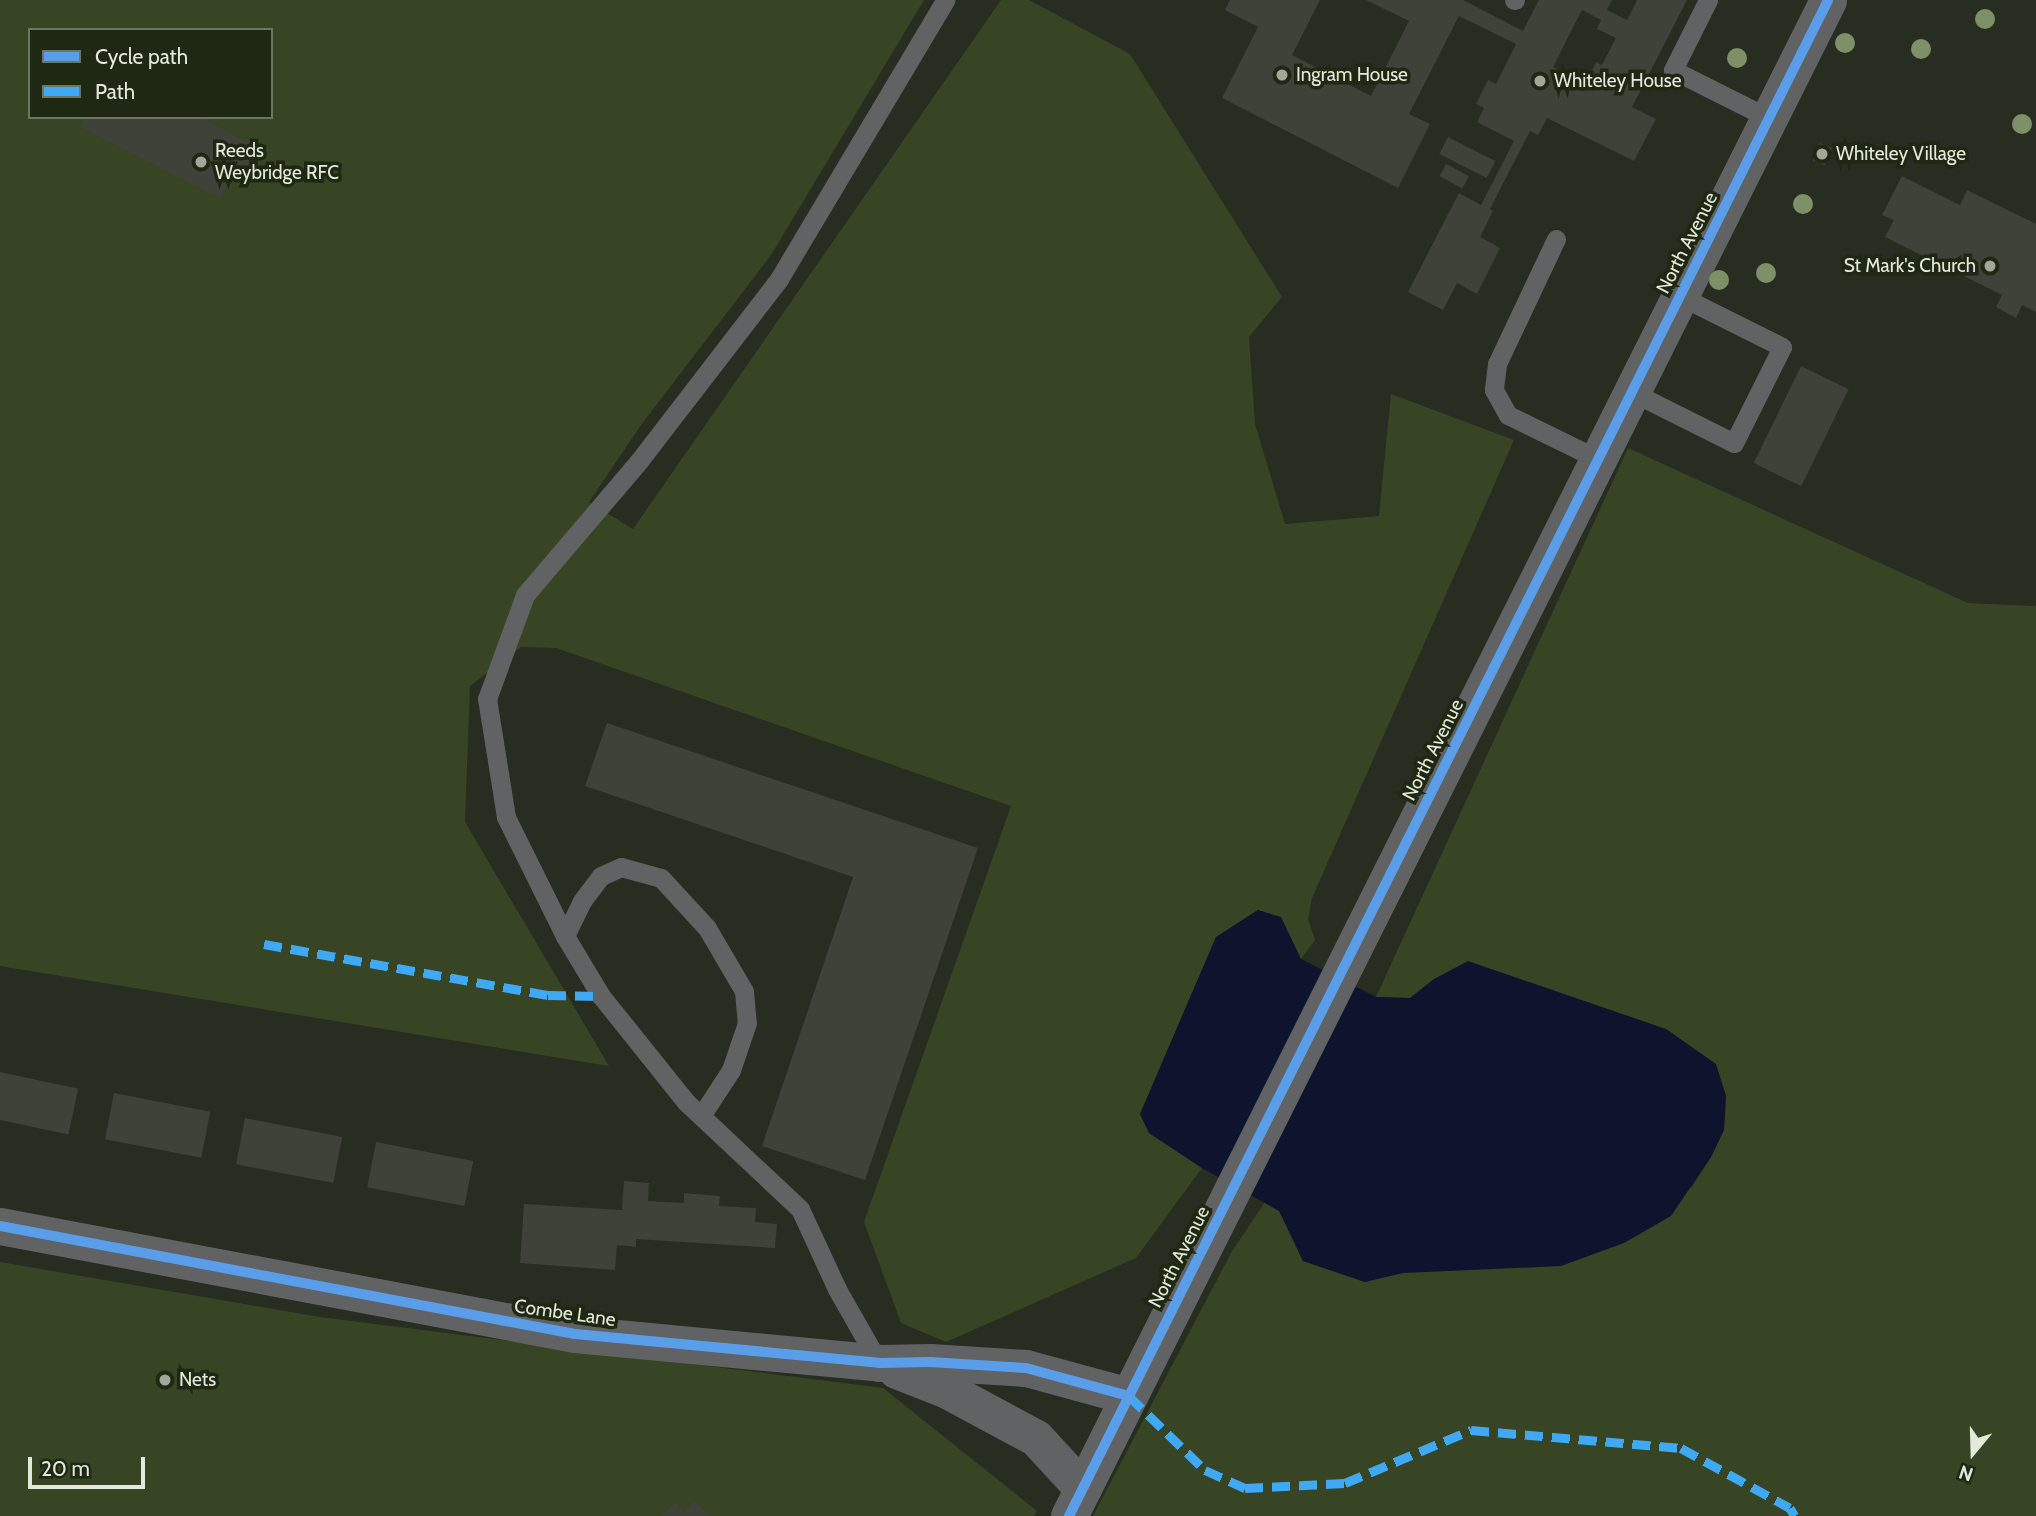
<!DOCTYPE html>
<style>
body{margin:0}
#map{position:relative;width:2036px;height:1516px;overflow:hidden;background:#272d20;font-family:Cabin,sans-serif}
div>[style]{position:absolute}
.green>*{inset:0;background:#374525}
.water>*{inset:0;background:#0e142d}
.building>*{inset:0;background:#3e4238;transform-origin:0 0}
.service>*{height:19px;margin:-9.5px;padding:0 9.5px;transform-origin:9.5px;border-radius:9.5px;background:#606263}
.minor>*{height:37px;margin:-18.5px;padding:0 18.5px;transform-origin:18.5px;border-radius:18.5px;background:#606263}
.quiet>*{height:9px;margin-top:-4.5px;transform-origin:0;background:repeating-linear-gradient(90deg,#3fa9f5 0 18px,transparent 0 27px)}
.cycleway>*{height:10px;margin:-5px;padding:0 5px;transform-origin:5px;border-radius:5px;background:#5a9eea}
.trees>*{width:20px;height:20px;margin:-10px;border-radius:50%;background:#7d9068}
.dots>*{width:19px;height:19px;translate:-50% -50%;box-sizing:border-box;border:4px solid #1e2812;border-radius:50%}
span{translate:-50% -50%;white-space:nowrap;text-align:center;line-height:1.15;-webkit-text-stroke:7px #1e2812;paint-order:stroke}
.poi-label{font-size:19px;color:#e3eadc}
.left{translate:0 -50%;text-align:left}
.right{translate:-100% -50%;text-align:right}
.street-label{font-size:19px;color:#e3eadc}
.legend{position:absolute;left:28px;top:28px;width:245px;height:91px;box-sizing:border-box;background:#1e2812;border:2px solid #6d7663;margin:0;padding:9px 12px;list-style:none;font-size:21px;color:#e3eadc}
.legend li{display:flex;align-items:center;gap:14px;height:35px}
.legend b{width:35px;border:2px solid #6d7663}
.north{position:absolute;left:1938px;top:1418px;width:70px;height:70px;-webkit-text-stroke:5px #1e2812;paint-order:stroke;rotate:199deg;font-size:19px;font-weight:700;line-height:28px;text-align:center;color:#e3eadc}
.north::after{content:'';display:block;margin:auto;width:24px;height:32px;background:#e3eadc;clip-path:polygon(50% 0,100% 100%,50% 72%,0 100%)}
.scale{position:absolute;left:28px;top:1457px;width:117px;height:32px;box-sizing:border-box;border:4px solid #e3eadc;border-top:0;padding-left:9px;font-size:21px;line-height:24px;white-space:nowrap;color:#e3eadc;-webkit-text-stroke:5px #1e2812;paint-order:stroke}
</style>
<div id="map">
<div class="green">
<i style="clip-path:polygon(evenodd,0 0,924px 0,771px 255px,641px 425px,589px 502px,633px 529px,1001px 0,1029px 0,1130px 54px,1282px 297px,1249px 337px,1255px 424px,1285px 524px,1379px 516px,1391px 394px,1514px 440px,1312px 898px,1308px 919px,1315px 940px,1301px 959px,1281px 918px,1258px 910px,1216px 937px,1140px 1114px,1149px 1133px,1202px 1168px,1136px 1258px,946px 1342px,901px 1323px,864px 1222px,1011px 806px,556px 648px,521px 647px,470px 686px,465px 822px,609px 1066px,0 966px,0 0,30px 30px,271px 30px,271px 117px,30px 117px,30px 30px)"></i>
<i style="clip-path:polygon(1628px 448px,1968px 603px,2036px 606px,2036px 1516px,1093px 1516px,1231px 1253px,1265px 1202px,1280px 1211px,1303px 1261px,1365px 1282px,1692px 1187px,1711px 1157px,1724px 1130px,1726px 1096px,1716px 1065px,1666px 1029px,1434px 979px,1410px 998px,1376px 997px)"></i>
<i style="clip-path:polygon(0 1262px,320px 1317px,883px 1388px,1037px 1511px,1034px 1516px,0 1516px)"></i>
</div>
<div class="water">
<i style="clip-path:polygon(1258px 910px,1281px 917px,1301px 959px,1376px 997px,1410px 998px,1434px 979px,1468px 961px,1666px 1029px,1716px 1064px,1726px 1096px,1724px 1130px,1711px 1157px,1671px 1216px,1624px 1243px,1561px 1266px,1403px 1273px,1365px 1282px,1303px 1261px,1279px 1211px,1202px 1168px,1149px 1133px,1140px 1114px,1216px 937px)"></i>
</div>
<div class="building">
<i style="clip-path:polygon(evenodd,1230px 0,1320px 0,1292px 55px,1371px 96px,1409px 21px,1366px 0,1463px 0,1523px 31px,1539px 0,1612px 0,1607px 10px,1627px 20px,1637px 0,1687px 0,1632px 107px,1656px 119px,1634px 161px,1547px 118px,1538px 135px,1530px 131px,1490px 209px,1493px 211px,1480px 237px,1500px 248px,1477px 294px,1457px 283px,1443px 310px,1408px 292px,1459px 193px,1481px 205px,1514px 141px,1477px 122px,1484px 108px,1476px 104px,1488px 80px,1496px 84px,1516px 44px,1459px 16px,1409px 114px,1430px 124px,1398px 188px,1222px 98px,1258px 27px,1225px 10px,1230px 0,1582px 10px,1601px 20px,1597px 29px,1616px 38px,1602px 65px,1596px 62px,1586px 83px,1553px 67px,1582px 10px)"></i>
<i style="clip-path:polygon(85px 117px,200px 117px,259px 148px,242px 182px,232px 176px,220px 198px,80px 127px)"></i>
<i style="left:1448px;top:137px;width:53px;height:19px;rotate:27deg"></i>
<i style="left:1820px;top:143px;width:13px;height:19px;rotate:23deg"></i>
<i style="left:1446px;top:164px;width:26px;height:14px;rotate:28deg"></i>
<i style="clip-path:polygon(1902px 176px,1960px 205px,1967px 190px,2036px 224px,2036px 312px,2022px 305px,2016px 318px,1996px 307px,2002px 295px,1885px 237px,1894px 220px,1882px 215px)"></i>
<i style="left:1801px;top:366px;width:53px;height:108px;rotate:26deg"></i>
<i style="clip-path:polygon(607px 723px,978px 848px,865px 1180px,762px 1146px,853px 877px,585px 786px)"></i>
<i style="left:0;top:1072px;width:80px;height:47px;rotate:12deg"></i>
<i style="left:114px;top:1093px;width:98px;height:47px;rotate:11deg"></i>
<i style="left:245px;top:1118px;width:99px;height:47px;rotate:11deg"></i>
<i style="left:376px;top:1142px;width:99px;height:46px;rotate:11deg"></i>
<i style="clip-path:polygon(624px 1181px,649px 1183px,648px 1201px,684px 1203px,684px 1193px,720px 1196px,719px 1206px,756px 1208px,755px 1222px,777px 1224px,775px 1248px,636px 1239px,636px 1247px,617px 1245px,615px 1270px,520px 1263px,524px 1204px,622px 1210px)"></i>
<i style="clip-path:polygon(695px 1501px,709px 1516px,661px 1516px,675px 1503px,684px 1512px)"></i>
</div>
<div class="service">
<i style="left:1514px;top:0;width:1px"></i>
<i style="left:1708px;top:0;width:78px;rotate:116.6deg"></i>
<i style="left:1673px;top:70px;width:107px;rotate:26.6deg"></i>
<i style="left:1556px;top:239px;width:138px;rotate:115.3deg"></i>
<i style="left:1497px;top:364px;width:26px;rotate:97deg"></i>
<i style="left:1494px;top:390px;width:29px;rotate:61deg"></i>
<i style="left:1508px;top:415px;width:100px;rotate:26.1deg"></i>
<i style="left:1632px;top:392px;width:114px;rotate:26.6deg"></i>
<i style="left:1734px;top:443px;width:107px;rotate:-63.4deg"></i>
<i style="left:1782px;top:347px;width:114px;rotate:-153.4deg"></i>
<i style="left:565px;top:936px;width:39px;rotate:-64deg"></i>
<i style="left:582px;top:901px;width:31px;rotate:-53deg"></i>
<i style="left:601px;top:876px;width:22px;rotate:-24deg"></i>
<i style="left:621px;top:867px;width:41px;rotate:15.4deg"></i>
<i style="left:661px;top:878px;width:68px;rotate:47.4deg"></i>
<i style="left:707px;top:928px;width:73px;rotate:59.6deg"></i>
<i style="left:744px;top:991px;width:32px;rotate:85deg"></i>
<i style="left:747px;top:1023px;width:50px;rotate:108.8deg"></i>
<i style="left:731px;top:1070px;width:55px;rotate:123.1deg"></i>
<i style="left:879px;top:1363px;width:85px;rotate:-119.6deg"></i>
<i style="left:837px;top:1289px;width:88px;rotate:-114.8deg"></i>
<i style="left:800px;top:1209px;width:156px;rotate:-136.8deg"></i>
<i style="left:686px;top:1102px;width:136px;rotate:-128.7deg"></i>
<i style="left:601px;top:996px;width:70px;rotate:-121deg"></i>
<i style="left:565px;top:936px;width:133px;rotate:-116.4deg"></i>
<i style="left:506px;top:817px;width:120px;rotate:-99.1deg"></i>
<i style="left:487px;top:699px;width:111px;rotate:-69.9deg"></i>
<i style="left:525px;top:595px;width:176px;rotate:-49.6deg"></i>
<i style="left:639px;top:461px;width:230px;rotate:-52.4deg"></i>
<i style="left:779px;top:279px;width:325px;rotate:-59.2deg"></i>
</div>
<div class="minor">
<i style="left:0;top:1226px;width:585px;rotate:10.64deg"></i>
<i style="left:575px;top:1334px;width:305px;rotate:5.4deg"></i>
<i style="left:879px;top:1363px;width:51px;rotate:-1.1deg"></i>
<i style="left:930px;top:1362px;width:96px;rotate:3.6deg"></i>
<i style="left:1026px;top:1368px;width:107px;rotate:15.2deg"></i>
<i style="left:896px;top:1370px;width:53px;rotate:21.2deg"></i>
<i style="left:945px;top:1389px;width:103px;rotate:28.3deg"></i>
<i style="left:1036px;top:1438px;width:69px;rotate:47.3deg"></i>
<i style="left:1069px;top:1516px;width:1695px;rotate:-63.4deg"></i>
</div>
<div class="quiet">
<i style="left:264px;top:944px;width:289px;rotate:10.2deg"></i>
<i style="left:548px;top:995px;width:53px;rotate:1.1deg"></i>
<i style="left:1129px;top:1396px;width:106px;rotate:44.2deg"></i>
<i style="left:1205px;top:1470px;width:44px;rotate:24.2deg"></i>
<i style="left:1245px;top:1488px;width:100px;rotate:-2.9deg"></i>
<i style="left:1345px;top:1483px;width:137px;rotate:-22.8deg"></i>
<i style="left:1471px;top:1430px;width:211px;rotate:4.9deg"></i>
<i style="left:1681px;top:1448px;width:124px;rotate:28.8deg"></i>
<i style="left:1790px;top:1508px;width:9px;rotate:58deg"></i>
</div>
<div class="cycleway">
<i style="left:0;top:1226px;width:585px;rotate:10.64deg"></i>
<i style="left:575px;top:1334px;width:305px;rotate:5.4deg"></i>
<i style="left:879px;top:1363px;width:51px;rotate:-1.1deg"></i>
<i style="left:930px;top:1362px;width:96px;rotate:3.6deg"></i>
<i style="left:1026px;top:1368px;width:107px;rotate:15.2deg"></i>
<i style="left:1069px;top:1516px;width:1695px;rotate:-63.4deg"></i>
</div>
<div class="trees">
<i style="left:1985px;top:19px"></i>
<i style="left:1845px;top:43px"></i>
<i style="left:1921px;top:49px"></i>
<i style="left:1737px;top:58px"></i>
<i style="left:2022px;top:124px"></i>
<i style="left:1803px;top:204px"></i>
<i style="left:1766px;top:273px"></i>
<i style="left:1719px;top:280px"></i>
</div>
<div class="dots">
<i style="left:1282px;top:75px;background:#a1a89a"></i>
<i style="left:1540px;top:81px;background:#a1a89a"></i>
<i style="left:1822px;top:154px;background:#a1a89a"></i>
<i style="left:201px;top:162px;background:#a1a89a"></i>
<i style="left:1990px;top:266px;background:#a1a89a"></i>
<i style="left:165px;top:1380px;background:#a1a89a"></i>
</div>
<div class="poi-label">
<span class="left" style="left:1296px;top:75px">Ingram House</span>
<span class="left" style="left:1554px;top:81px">Whiteley House</span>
<span class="left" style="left:215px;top:162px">Reeds<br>Weybridge RFC</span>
<span class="left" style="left:1836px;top:154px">Whiteley Village</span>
<span class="right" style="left:1976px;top:266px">St Mark's Church</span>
<span class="left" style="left:179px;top:1380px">Nets</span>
</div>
<div class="street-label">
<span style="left:1687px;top:243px;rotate:-63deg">North Avenue</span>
<span style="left:1433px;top:750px;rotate:-63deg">North Avenue</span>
<span style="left:1179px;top:1257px;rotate:-63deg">North Avenue</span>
<span style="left:565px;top:1313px;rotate:8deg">Combe Lane</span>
</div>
<ul class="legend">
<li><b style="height:9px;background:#5a9eea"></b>Cycle path</li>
<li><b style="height:9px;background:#3fa9f5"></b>Path</li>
</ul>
<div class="north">N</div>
<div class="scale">20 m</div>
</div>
